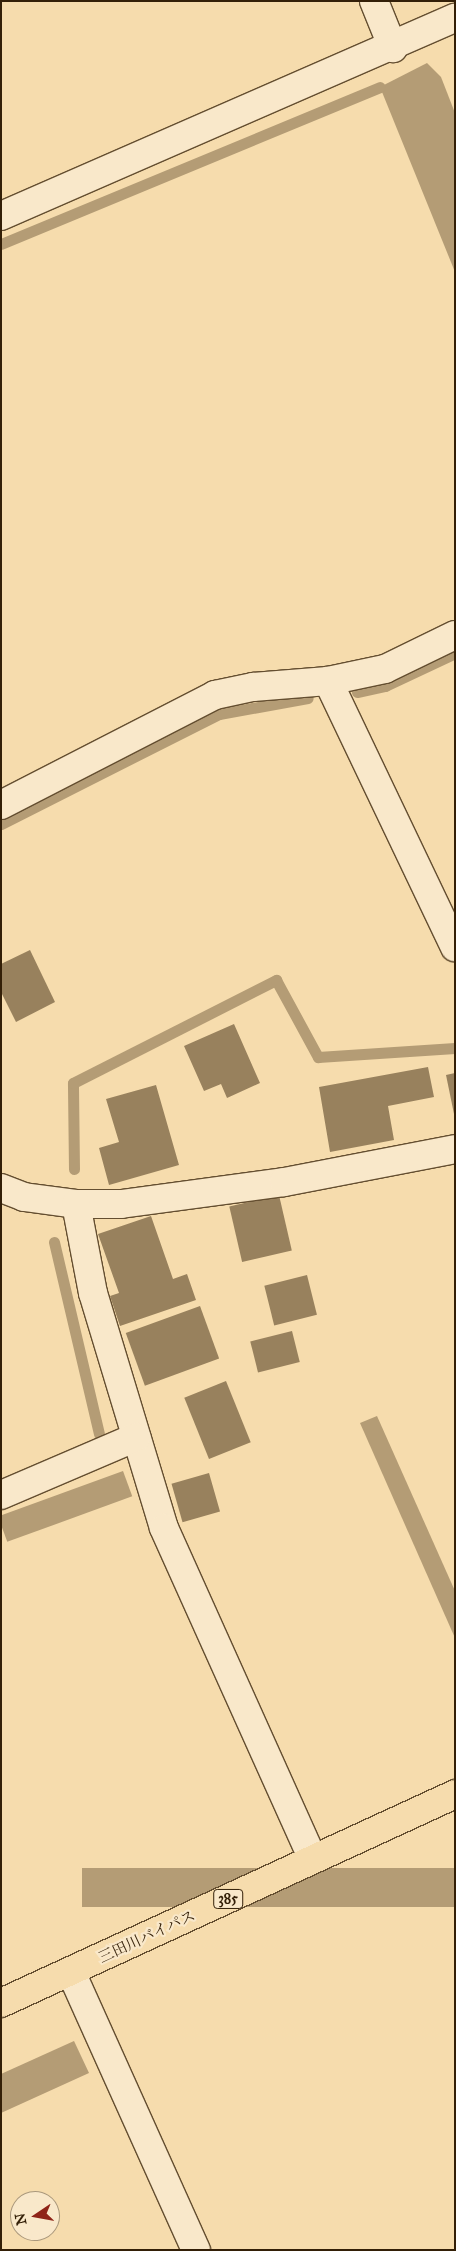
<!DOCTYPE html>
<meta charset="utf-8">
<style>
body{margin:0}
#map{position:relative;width:456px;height:2251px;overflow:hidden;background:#f6dcad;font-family:"IM FELL Great Primer","Noto Serif JP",serif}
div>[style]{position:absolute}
.water>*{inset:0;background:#b49c75;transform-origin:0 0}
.stream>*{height:11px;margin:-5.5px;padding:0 5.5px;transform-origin:5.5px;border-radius:5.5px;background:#b49c75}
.building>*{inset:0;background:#98815d;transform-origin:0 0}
.roads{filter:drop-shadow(1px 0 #644e30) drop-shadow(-1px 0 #644e30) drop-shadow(0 1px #644e30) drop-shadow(0 -1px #644e30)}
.minor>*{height:28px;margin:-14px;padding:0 14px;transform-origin:14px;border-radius:14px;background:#f9e8ca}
.tertiary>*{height:28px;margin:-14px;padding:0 14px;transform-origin:14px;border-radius:14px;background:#f9e8ca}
.trunk>*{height:28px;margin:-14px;padding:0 14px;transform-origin:14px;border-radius:14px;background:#f6dcad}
span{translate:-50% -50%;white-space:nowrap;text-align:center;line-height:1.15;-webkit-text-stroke:4.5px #f9e8ca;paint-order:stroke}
.shield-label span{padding:1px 4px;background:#f9e8ca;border:1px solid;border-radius:4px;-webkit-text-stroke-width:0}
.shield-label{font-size:14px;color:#331f07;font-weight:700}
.street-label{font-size:15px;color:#331f07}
.frame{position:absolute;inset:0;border:2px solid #331f07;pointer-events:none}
.north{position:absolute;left:10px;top:2191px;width:50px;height:50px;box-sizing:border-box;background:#f9e8ca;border:1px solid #aa987c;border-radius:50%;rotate:258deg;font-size:14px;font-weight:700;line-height:20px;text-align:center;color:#331f07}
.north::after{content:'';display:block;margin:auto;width:18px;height:22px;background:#8f2418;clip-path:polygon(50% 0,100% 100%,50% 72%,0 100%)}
</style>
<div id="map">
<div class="water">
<i style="clip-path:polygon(427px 63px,441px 77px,455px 113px,455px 272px,380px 87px)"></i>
<i style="clip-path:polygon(377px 1416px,455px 1591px,455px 1638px,360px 1423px)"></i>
<i style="left:123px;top:1471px;width:27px;height:133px;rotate:70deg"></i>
<i style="left:455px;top:1868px;width:39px;height:373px;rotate:90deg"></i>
<i style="clip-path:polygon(74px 2041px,89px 2073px,1px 2113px,1px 2074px)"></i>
</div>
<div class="stream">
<i style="left:1px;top:244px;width:410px;rotate:-22.5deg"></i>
<i style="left:357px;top:692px;width:29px;rotate:-12deg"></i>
<i style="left:385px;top:686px;width:77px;rotate:-25.2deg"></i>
<i style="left:1px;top:824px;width:244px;rotate:-26.8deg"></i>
<i style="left:219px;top:714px;width:90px;rotate:-10.2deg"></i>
<i style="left:74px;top:1169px;width:86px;rotate:-90.7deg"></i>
<i style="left:73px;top:1083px;width:228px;rotate:-26.9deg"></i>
<i style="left:276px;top:980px;width:88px;rotate:61.4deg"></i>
<i style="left:318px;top:1057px;width:137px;rotate:-3.8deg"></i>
<i style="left:54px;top:1242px;width:197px;rotate:76.8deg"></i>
</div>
<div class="building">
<i style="clip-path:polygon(30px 950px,55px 1002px,16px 1022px,1px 992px,1px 964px)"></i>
<i style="clip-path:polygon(234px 1024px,260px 1083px,227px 1098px,221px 1084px,204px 1091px,184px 1046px)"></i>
<i style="clip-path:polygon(428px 1067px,434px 1097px,388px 1106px,394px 1140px,330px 1152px,319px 1087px)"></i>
<i style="clip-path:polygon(455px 1073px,455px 1114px,454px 1114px,446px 1075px)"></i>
<i style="clip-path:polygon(156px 1085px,179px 1165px,109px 1185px,99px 1148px,119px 1142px,106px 1099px)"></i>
<i style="left:279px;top:1195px;width:57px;height:51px;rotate:77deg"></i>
<i style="clip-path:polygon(151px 1216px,173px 1279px,187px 1274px,196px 1300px,120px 1326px,110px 1296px,119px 1293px,98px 1234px)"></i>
<i style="left:307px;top:1275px;width:41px;height:44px;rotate:76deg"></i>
<i style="left:200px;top:1306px;width:56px;height:79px;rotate:70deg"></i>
<i style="left:292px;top:1331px;width:32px;height:43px;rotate:76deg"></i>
<i style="left:226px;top:1381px;width:66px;height:45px;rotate:68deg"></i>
<i style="left:209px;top:1473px;width:40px;height:39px;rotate:74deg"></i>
</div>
<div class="roads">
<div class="minor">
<i style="left:374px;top:1px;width:51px;rotate:68deg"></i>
<i style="left:328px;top:681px;width:295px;rotate:64.5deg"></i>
<i style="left:1px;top:805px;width:241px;rotate:-27.2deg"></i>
<i style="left:215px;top:695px;width:39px;rotate:-12deg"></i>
<i style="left:253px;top:687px;width:75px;rotate:-4.6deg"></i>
<i style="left:328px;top:681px;width:58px;rotate:-11.9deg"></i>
<i style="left:385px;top:669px;width:78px;rotate:-25.9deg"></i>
<i style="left:1px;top:1188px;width:25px;rotate:21deg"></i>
<i style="left:24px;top:1197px;width:52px;rotate:7.7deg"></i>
<i style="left:76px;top:1204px;width:45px"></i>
<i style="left:121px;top:1204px;width:164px;rotate:-7.7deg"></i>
<i style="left:284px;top:1182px;width:174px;rotate:-10.9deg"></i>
<i style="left:76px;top:1204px;width:91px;rotate:79.2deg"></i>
<i style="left:93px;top:1293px;width:245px;rotate:73.2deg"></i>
<i style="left:164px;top:1528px;width:363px;rotate:65.8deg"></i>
<i style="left:1px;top:1495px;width:147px;rotate:-23.2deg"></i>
<i style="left:71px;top:1972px;width:305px;rotate:65.8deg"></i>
</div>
<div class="tertiary">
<i style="left:1px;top:216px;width:495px;rotate:-23.6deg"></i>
</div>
<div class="trunk">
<i style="left:1px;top:2003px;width:500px;rotate:-24.7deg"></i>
</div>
</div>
<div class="shield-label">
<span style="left:228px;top:1899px">385</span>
</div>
<div class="street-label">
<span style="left:147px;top:1937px;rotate:-25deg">三田川バイパス</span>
</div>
<div class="frame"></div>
<div class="north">N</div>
</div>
